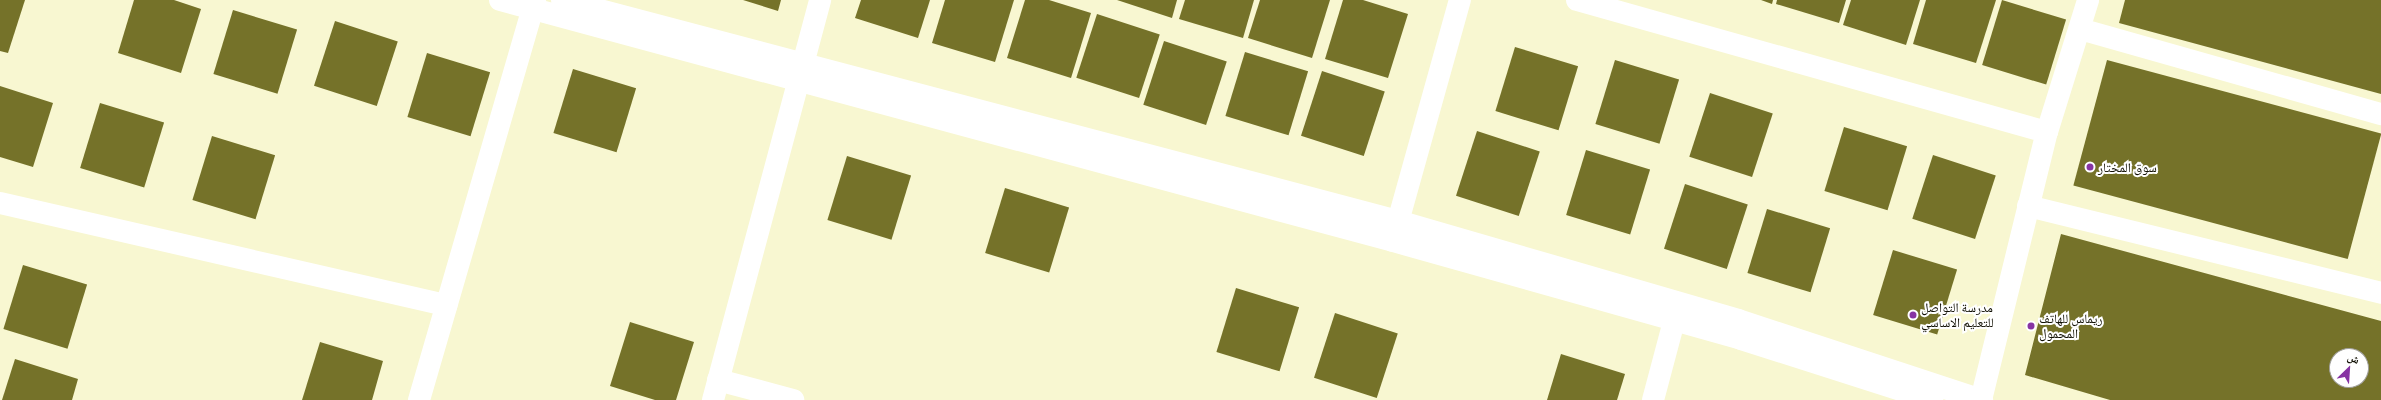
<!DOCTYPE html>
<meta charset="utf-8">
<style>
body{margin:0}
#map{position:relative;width:2381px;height:400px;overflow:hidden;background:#f8f7d1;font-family:"Exo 2","Noto Naskh Arabic",sans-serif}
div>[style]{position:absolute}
.building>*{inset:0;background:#757229;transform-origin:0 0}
.minor>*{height:22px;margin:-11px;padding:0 11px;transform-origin:11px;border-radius:11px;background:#fff}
.dots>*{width:11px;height:11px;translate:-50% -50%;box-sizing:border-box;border:2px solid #fff;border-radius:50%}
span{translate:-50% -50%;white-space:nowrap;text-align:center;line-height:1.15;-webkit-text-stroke:4px #fff;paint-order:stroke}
.poi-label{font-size:13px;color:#111004}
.left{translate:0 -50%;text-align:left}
.north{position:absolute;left:2329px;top:348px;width:40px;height:40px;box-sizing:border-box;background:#fff;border:1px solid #a09f9b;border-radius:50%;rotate:25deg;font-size:11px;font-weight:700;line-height:16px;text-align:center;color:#111004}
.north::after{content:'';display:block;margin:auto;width:14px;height:18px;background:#8734a3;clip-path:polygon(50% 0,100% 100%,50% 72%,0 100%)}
</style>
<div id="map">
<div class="building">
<i style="clip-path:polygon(0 0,25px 0,8px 53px,0 51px)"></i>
<i style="clip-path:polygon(134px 0,174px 0,201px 9px,181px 73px,118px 53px)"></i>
<i style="clip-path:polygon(743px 0,781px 0,778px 11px)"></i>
<i style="clip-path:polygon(861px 0,930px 0,918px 38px,855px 18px)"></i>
<i style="clip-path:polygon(945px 0,1014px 0,995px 62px,932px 43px)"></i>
<i style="clip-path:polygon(1025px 0,1049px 0,1091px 13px,1071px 78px,1007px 58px)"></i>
<i style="clip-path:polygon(1117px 0,1177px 0,1172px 18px)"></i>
<i style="clip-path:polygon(1185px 0,1254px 0,1243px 38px,1179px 19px)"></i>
<i style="clip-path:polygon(1260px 0,1330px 0,1312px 58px,1248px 38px)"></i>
<i style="clip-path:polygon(1343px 0,1363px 0,1408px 14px,1388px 78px,1325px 59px)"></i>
<i style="clip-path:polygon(1761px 0,1773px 0,1772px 4px)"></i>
<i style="clip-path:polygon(1777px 0,1846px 0,1839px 23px,1776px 4px)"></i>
<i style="clip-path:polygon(1851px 0,1920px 0,1906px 45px,1843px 25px)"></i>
<i style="clip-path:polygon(1926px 0,1996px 0,1976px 63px,1913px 44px)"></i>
<i style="left:2002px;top:0;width:67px;height:68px;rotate:17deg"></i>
<i style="clip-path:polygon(2125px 0,2381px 0,2381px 94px,2119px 23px)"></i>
<i style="left:233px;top:10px;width:67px;height:67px;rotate:17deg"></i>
<i style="left:1097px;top:14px;width:66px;height:67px;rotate:18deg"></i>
<i style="left:335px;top:21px;width:66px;height:68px;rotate:18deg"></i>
<i style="left:1164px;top:41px;width:66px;height:67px;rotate:18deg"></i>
<i style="left:1515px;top:47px;width:66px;height:67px;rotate:17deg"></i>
<i style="left:1245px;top:52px;width:66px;height:67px;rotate:17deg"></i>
<i style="left:427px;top:53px;width:66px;height:67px;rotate:17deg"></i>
<i style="left:1615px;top:60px;width:67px;height:67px;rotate:17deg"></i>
<i style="left:2107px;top:60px;width:284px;height:130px;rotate:15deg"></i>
<i style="left:573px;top:69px;width:66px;height:67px;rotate:17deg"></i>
<i style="left:1322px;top:71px;width:66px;height:68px;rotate:18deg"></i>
<i style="clip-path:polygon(0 86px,53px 103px,33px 167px,0 157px)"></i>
<i style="left:1710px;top:93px;width:66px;height:67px;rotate:18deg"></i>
<i style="left:100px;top:103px;width:67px;height:68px;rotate:17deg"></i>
<i style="left:1844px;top:127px;width:66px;height:67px;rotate:17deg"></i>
<i style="left:1477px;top:131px;width:66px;height:68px;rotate:18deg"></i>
<i style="left:212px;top:136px;width:66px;height:67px;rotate:17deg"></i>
<i style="left:1586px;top:150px;width:67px;height:68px;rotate:17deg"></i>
<i style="left:1933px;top:155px;width:66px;height:67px;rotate:18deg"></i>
<i style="left:847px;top:156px;width:67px;height:67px;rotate:17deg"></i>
<i style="left:1685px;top:184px;width:66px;height:68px;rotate:18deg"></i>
<i style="left:1005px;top:188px;width:67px;height:68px;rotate:17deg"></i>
<i style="left:1767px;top:209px;width:66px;height:67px;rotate:17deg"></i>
<i style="clip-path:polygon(evenodd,2061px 234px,2381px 321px,2381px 400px,2110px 400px,2025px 375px,2061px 234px,2337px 356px,2361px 356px,2361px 380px,2337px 380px,2337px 356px)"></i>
<i style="left:1893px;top:250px;width:67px;height:68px;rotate:17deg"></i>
<i style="left:23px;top:265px;width:67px;height:67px;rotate:17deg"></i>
<i style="left:1236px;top:288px;width:66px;height:67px;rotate:17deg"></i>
<i style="left:1335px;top:313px;width:66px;height:68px;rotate:18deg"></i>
<i style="clip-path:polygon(630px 322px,694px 342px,676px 400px,655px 400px,610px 386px)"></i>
<i style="clip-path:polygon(320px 342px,383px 361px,372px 400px,302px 400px)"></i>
<i style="clip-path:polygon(1561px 354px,1625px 374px,1617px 400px,1547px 400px)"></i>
<i style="clip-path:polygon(15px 359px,78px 379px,72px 400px,2px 400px)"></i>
</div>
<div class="minor">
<i style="left:500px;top:0;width:925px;rotate:15.1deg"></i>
<i style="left:1393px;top:241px;width:362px;rotate:15.7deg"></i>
<i style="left:1741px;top:339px;width:201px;rotate:17.7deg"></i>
<i style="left:562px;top:0;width:865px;rotate:14.81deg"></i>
<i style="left:1398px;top:221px;width:354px;rotate:16.2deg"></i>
<i style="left:1738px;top:320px;width:257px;rotate:18.2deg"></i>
<i style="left:1577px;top:0;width:488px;rotate:15.7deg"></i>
<i style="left:2080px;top:29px;width:313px;rotate:15.8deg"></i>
<i style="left:0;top:203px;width:458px;rotate:12.9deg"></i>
<i style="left:2028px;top:206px;width:364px;rotate:13.8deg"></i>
<i style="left:1394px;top:236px;width:245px;rotate:-74.4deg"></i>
<i style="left:718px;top:380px;width:78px;rotate:14.9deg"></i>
<i style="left:419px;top:400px;width:416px;rotate:-73.8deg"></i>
<i style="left:713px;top:400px;width:414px;rotate:-75deg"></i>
<i style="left:1653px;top:400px;width:97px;rotate:-75.1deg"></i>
<i style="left:1981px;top:400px;width:276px;rotate:-76.2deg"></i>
<i style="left:2047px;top:132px;width:138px;rotate:-72.7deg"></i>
</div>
<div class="dots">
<i style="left:2090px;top:167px;background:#8734a3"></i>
<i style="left:1913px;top:315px;background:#8734a3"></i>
<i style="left:2031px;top:326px;background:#8734a3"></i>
</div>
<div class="poi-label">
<span class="left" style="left:2098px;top:167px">سوق المختار</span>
<span class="left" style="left:1921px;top:315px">مدرسة التواصل<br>للتعليم الاساسي</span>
<span class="left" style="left:2039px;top:326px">ريماس للهاتف<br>المحمول</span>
</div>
<div class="north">ش</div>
</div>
